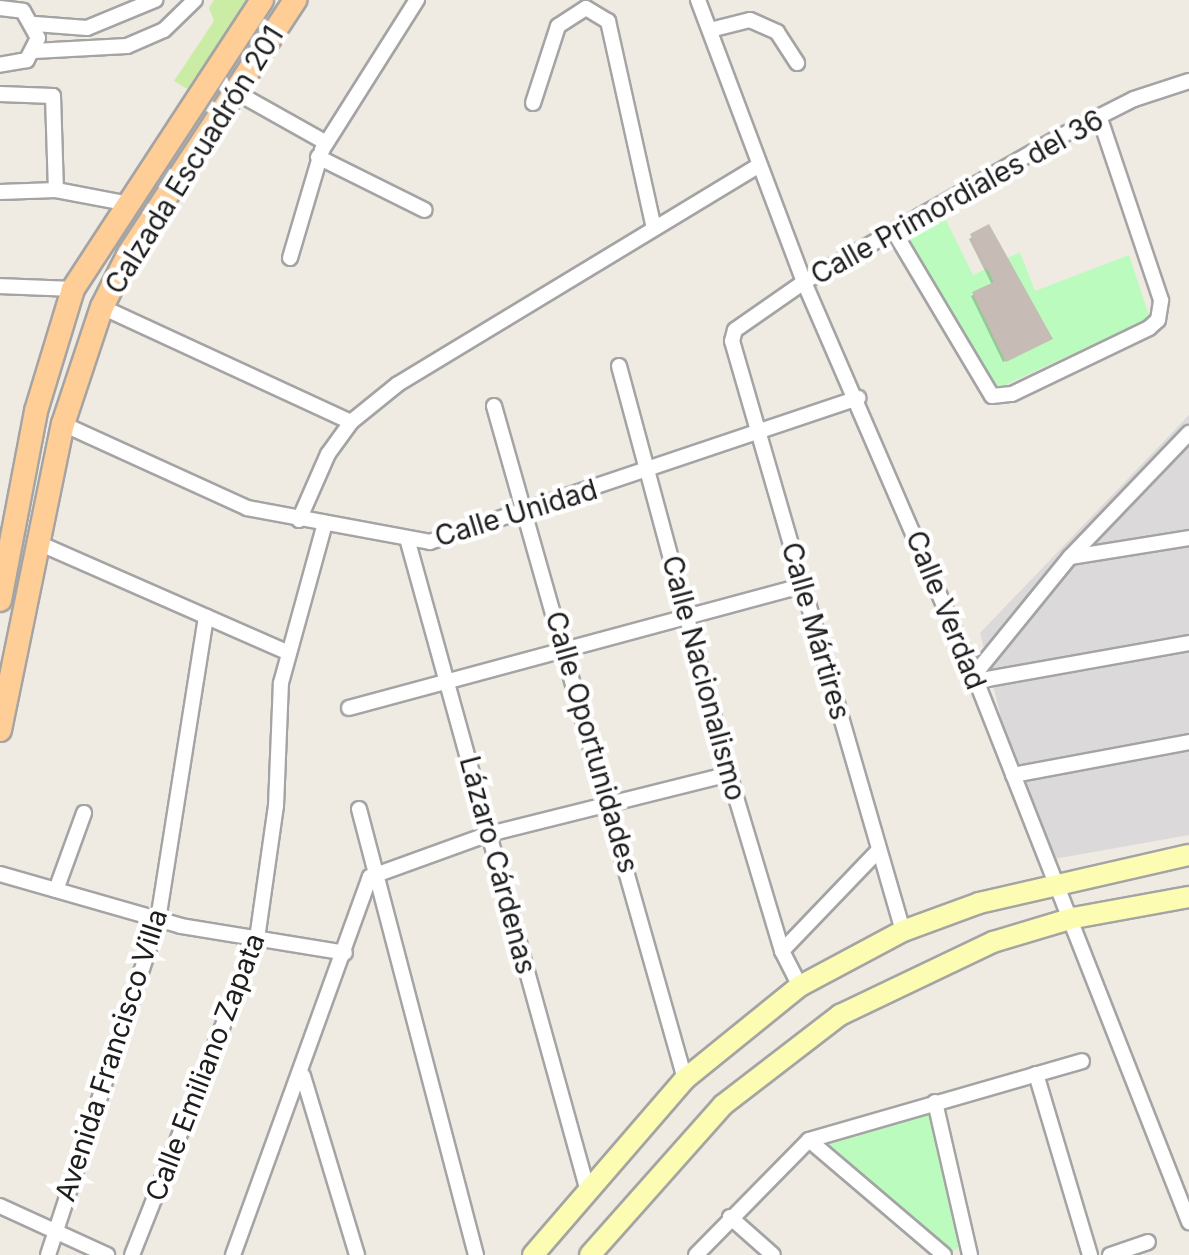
<!DOCTYPE html>
<meta charset="utf-8">
<style>
body{margin:0}
#map{position:relative;width:1189px;height:1255px;overflow:hidden;background:#efeae2;font-family:Inter,sans-serif}
div>[style]{position:absolute}
.residential>*{inset:0;background:#dbd9da}
.grass>*{inset:0;background:#cbeca4}
.park>*{inset:0;background:#bbfcbe}
.shadow>*{inset:0;background:#0003}
.building>*{inset:0;background:#c6bcb5}
.roads{filter:drop-shadow(2px 0 #a4a4a4) drop-shadow(-2px 0 #a4a4a4) drop-shadow(0 2px #a4a4a4) drop-shadow(0 -2px #a4a4a4)}
.street>*{height:14px;margin:-7px;padding:0 7px;transform-origin:7px;border-radius:7px;background:#fff}
.secondary>*{height:20px;margin:-10px;padding:0 10px;transform-origin:10px;border-radius:10px;background:#fcfcb2}
.primary>*{height:22px;margin:-11px;padding:0 11px;transform-origin:11px;border-radius:11px;background:#ffcd96}
span{translate:-50% -50%;white-space:nowrap;text-align:center;line-height:1.15;-webkit-text-stroke:9px #fff;paint-order:stroke}
.street-label{font-size:28px;color:#1d1d1d}
</style>
<div id="map">
<div class="residential">
<i style="clip-path:polygon(1189px 415px,1189px 835px,1037px 862px,980px 633px)"></i>
</div>
<div class="grass">
<i style="clip-path:polygon(214px 0,248px 0,189px 90px,174px 81px,214px 21px,209px 8px)"></i>
</div>
<div class="park">
<i style="clip-path:polygon(944px 216px,973px 275px,1020px 252px,1035px 291px,1129px 255px,1150px 318px,992px 391px,907px 236px)"></i>
<i style="clip-path:polygon(931px 1106px,962px 1246px,951px 1252px,823px 1139px)"></i>
</div>
<div class="shadow">
<i style="clip-path:polygon(988px 227px,1048px 341px,1003px 362px,971px 296px,992px 285px,969px 239px)"></i>
</div>
<div class="building">
<i style="clip-path:polygon(989px 224px,1053px 339px,1006px 362px,972px 292px,994px 282px,970px 234px)"></i>
</div>
<div class="roads">
<div class="street">
<i style="left:698px;top:0;width:301px;rotate:69.4deg"></i>
<i style="left:804px;top:282px;width:428px;rotate:66.6deg"></i>
<i style="left:974px;top:675px;width:588px;rotate:68.54deg"></i>
<i style="left:0;top:8px;width:23px;rotate:7deg"></i>
<i style="left:23px;top:11px;width:31px;rotate:61deg"></i>
<i style="left:38px;top:38px;width:25px;rotate:117deg"></i>
<i style="left:27px;top:60px;width:27px;rotate:170deg"></i>
<i style="left:586px;top:8px;width:26px;rotate:31deg"></i>
<i style="left:608px;top:21px;width:212px;rotate:77.5deg"></i>
<i style="left:35px;top:24px;width:52px;rotate:4.4deg"></i>
<i style="left:87px;top:28px;width:74px;rotate:-22.4deg"></i>
<i style="left:710px;top:30px;width:41px;rotate:-14deg"></i>
<i style="left:750px;top:20px;width:30px;rotate:24deg"></i>
<i style="left:777px;top:32px;width:37px;rotate:57deg"></i>
<i style="left:34px;top:51px;width:93px;rotate:-3.1deg"></i>
<i style="left:127px;top:46px;width:40px;rotate:-23.4deg"></i>
<i style="left:164px;top:30px;width:43px;rotate:-44.1deg"></i>
<i style="left:234px;top:91px;width:104px;rotate:29.3deg"></i>
<i style="left:0;top:94px;width:53px;rotate:2.2deg"></i>
<i style="left:53px;top:96px;width:94px;rotate:88.2deg"></i>
<i style="left:533px;top:103px;width:81px;rotate:-72deg"></i>
<i style="left:558px;top:26px;width:33px;rotate:-33deg"></i>
<i style="left:318px;top:157px;width:119px;rotate:26.4deg"></i>
<i style="left:0;top:192px;width:56px;rotate:-2deg"></i>
<i style="left:56px;top:190px;width:69px;rotate:10.8deg"></i>
<i style="left:896px;top:235px;width:187px;rotate:59.2deg"></i>
<i style="left:992px;top:396px;width:20px;rotate:-6deg"></i>
<i style="left:1012px;top:394px;width:152px;rotate:-25.7deg"></i>
<i style="left:1149px;top:328px;width:12px;rotate:-42deg"></i>
<i style="left:1158px;top:320px;width:20px;rotate:-81deg"></i>
<i style="left:1161px;top:300px;width:194px;rotate:-108.6deg"></i>
<i style="left:290px;top:258px;width:113px;rotate:-73.5deg"></i>
<i style="left:322px;top:150px;width:178px;rotate:-57.7deg"></i>
<i style="left:0;top:286px;width:73px;rotate:2.4deg"></i>
<i style="left:102px;top:307px;width:274px;rotate:24.8deg"></i>
<i style="left:619px;top:366px;width:423px;rotate:74.9deg"></i>
<i style="left:729px;top:774px;width:185px;rotate:73.3deg"></i>
<i style="left:782px;top:951px;width:39px;rotate:63deg"></i>
<i style="left:494px;top:406px;width:700px;rotate:74.16deg"></i>
<i style="left:63px;top:424px;width:202px;rotate:24.5deg"></i>
<i style="left:247px;top:508px;width:186px;rotate:10.5deg"></i>
<i style="left:430px;top:542px;width:452px;rotate:-18.6deg"></i>
<i style="left:299px;top:520px;width:72px;rotate:-66.3deg"></i>
<i style="left:328px;top:454px;width:39px;rotate:-54deg"></i>
<i style="left:351px;top:422px;width:60px;rotate:-39deg"></i>
<i style="left:398px;top:384px;width:421px;rotate:-31.2deg"></i>
<i style="left:36px;top:542px;width:274px;rotate:23.7deg"></i>
<i style="left:408px;top:542px;width:670px;rotate:74.51deg"></i>
<i style="left:1071px;top:557px;width:120px;rotate:-9.1deg"></i>
<i style="left:974px;top:675px;width:152px;rotate:-50.9deg"></i>
<i style="left:1070px;top:557px;width:172px;rotate:-46.2deg"></i>
<i style="left:976px;top:681px;width:216px;rotate:-10.1deg"></i>
<i style="left:349px;top:708px;width:471px;rotate:-15.1deg"></i>
<i style="left:1013px;top:775px;width:179px;rotate:-10.6deg"></i>
<i style="left:359px;top:809px;width:461px;rotate:75.3deg"></i>
<i style="left:0;top:874px;width:188px;rotate:16deg"></i>
<i style="left:181px;top:926px;width:166px;rotate:9.3deg"></i>
<i style="left:56px;top:890px;width:82px;rotate:-70deg"></i>
<i style="left:903px;top:931px;width:614px;rotate:-106.16deg"></i>
<i style="left:732px;top:341px;width:11px;rotate:-75deg"></i>
<i style="left:735px;top:330px;width:84px;rotate:-34.8deg"></i>
<i style="left:804px;top:282px;width:293px;rotate:-29.6deg"></i>
<i style="left:1059px;top:137px;width:84px;rotate:-26.9deg"></i>
<i style="left:1134px;top:99px;width:58px;rotate:-18.1deg"></i>
<i style="left:782px;top:951px;width:139px;rotate:-46.2deg"></i>
<i style="left:1036px;top:1074px;width:189px;rotate:73.4deg"></i>
<i style="left:303px;top:1076px;width:187px;rotate:73.2deg"></i>
<i style="left:935px;top:1102px;width:157px;rotate:77.1deg"></i>
<i style="left:809px;top:1140px;width:177px;rotate:40.4deg"></i>
<i style="left:0;top:1206px;width:118px;rotate:24.6deg"></i>
<i style="left:730px;top:1217px;width:57px;rotate:41.5deg"></i>
<i style="left:48px;top:1255px;width:353px;rotate:-71.8deg"></i>
<i style="left:158px;top:920px;width:307px;rotate:-81deg"></i>
<i style="left:132px;top:1255px;width:340px;rotate:-68.4deg"></i>
<i style="left:257px;top:939px;width:134px;rotate:-81.9deg"></i>
<i style="left:276px;top:806px;width:123px;rotate:-87.7deg"></i>
<i style="left:281px;top:683px;width:166px;rotate:-74.6deg"></i>
<i style="left:233px;top:1255px;width:402px;rotate:-70.1deg"></i>
<i style="left:370px;top:877px;width:127px;rotate:-19.9deg"></i>
<i style="left:489px;top:834px;width:247px;rotate:-14deg"></i>
<i style="left:696px;top:1255px;width:161px;rotate:-45.5deg"></i>
<i style="left:809px;top:1140px;width:284px;rotate:-16.1deg"></i>
<i style="left:1110px;top:1255px;width:40px;rotate:-18.9deg"></i>
</div>
<div class="secondary">
<i style="left:533px;top:1255px;width:233px;rotate:-49.2deg"></i>
<i style="left:685px;top:1079px;width:148px;rotate:-39deg"></i>
<i style="left:800px;top:986px;width:117px;rotate:-28.1deg"></i>
<i style="left:903px;top:931px;width:81px;rotate:-20.2deg"></i>
<i style="left:979px;top:903px;width:215px;rotate:-12.9deg"></i>
<i style="left:590px;top:1255px;width:200px;rotate:-48.4deg"></i>
<i style="left:723px;top:1105px;width:148px;rotate:-37.6deg"></i>
<i style="left:840px;top:1015px;width:170px;rotate:-25.5deg"></i>
<i style="left:993px;top:942px;width:84px;rotate:-16.7deg"></i>
<i style="left:1073px;top:918px;width:118px;rotate:-10.3deg"></i>
</div>
<div class="primary">
<i style="left:0;top:600px;width:192px;rotate:-79.2deg"></i>
<i style="left:36px;top:411px;width:127px;rotate:-73.1deg"></i>
<i style="left:73px;top:289px;width:345px;rotate:-56.8deg"></i>
<i style="left:0;top:730px;width:312px;rotate:-78.4deg"></i>
<i style="left:63px;top:424px;width:123px;rotate:-71.6deg"></i>
<i style="left:102px;top:307px;width:60px;rotate:-63.4deg"></i>
<i style="left:129px;top:253px;width:303px;rotate:-56.7deg"></i>
</div>
</div>
<div class="street-label">
<span style="left:194px;top:160px;rotate:-58deg">Calzada Escuadrón 201</span>
<span style="left:957px;top:197px;rotate:-29deg">Calle Primordiales del 36</span>
<span style="left:516px;top:513px;rotate:-17deg">Calle Unidad</span>
<span style="left:946px;top:610px;rotate:68deg">Calle Verdad</span>
<span style="left:816px;top:631px;rotate:74deg">Calle Mártires</span>
<span style="left:704px;top:678px;rotate:75deg">Calle Nacionalismo</span>
<span style="left:592px;top:742px;rotate:74deg">Calle Oportunidades</span>
<span style="left:498px;top:865px;rotate:75deg">Lázaro Cárdenas</span>
<span style="left:111px;top:1055px;rotate:-72deg">Avenida Francisco Villa</span>
<span style="left:205px;top:1067px;rotate:-69deg">Calle Emiliano Zapata</span>
</div>
</div>
